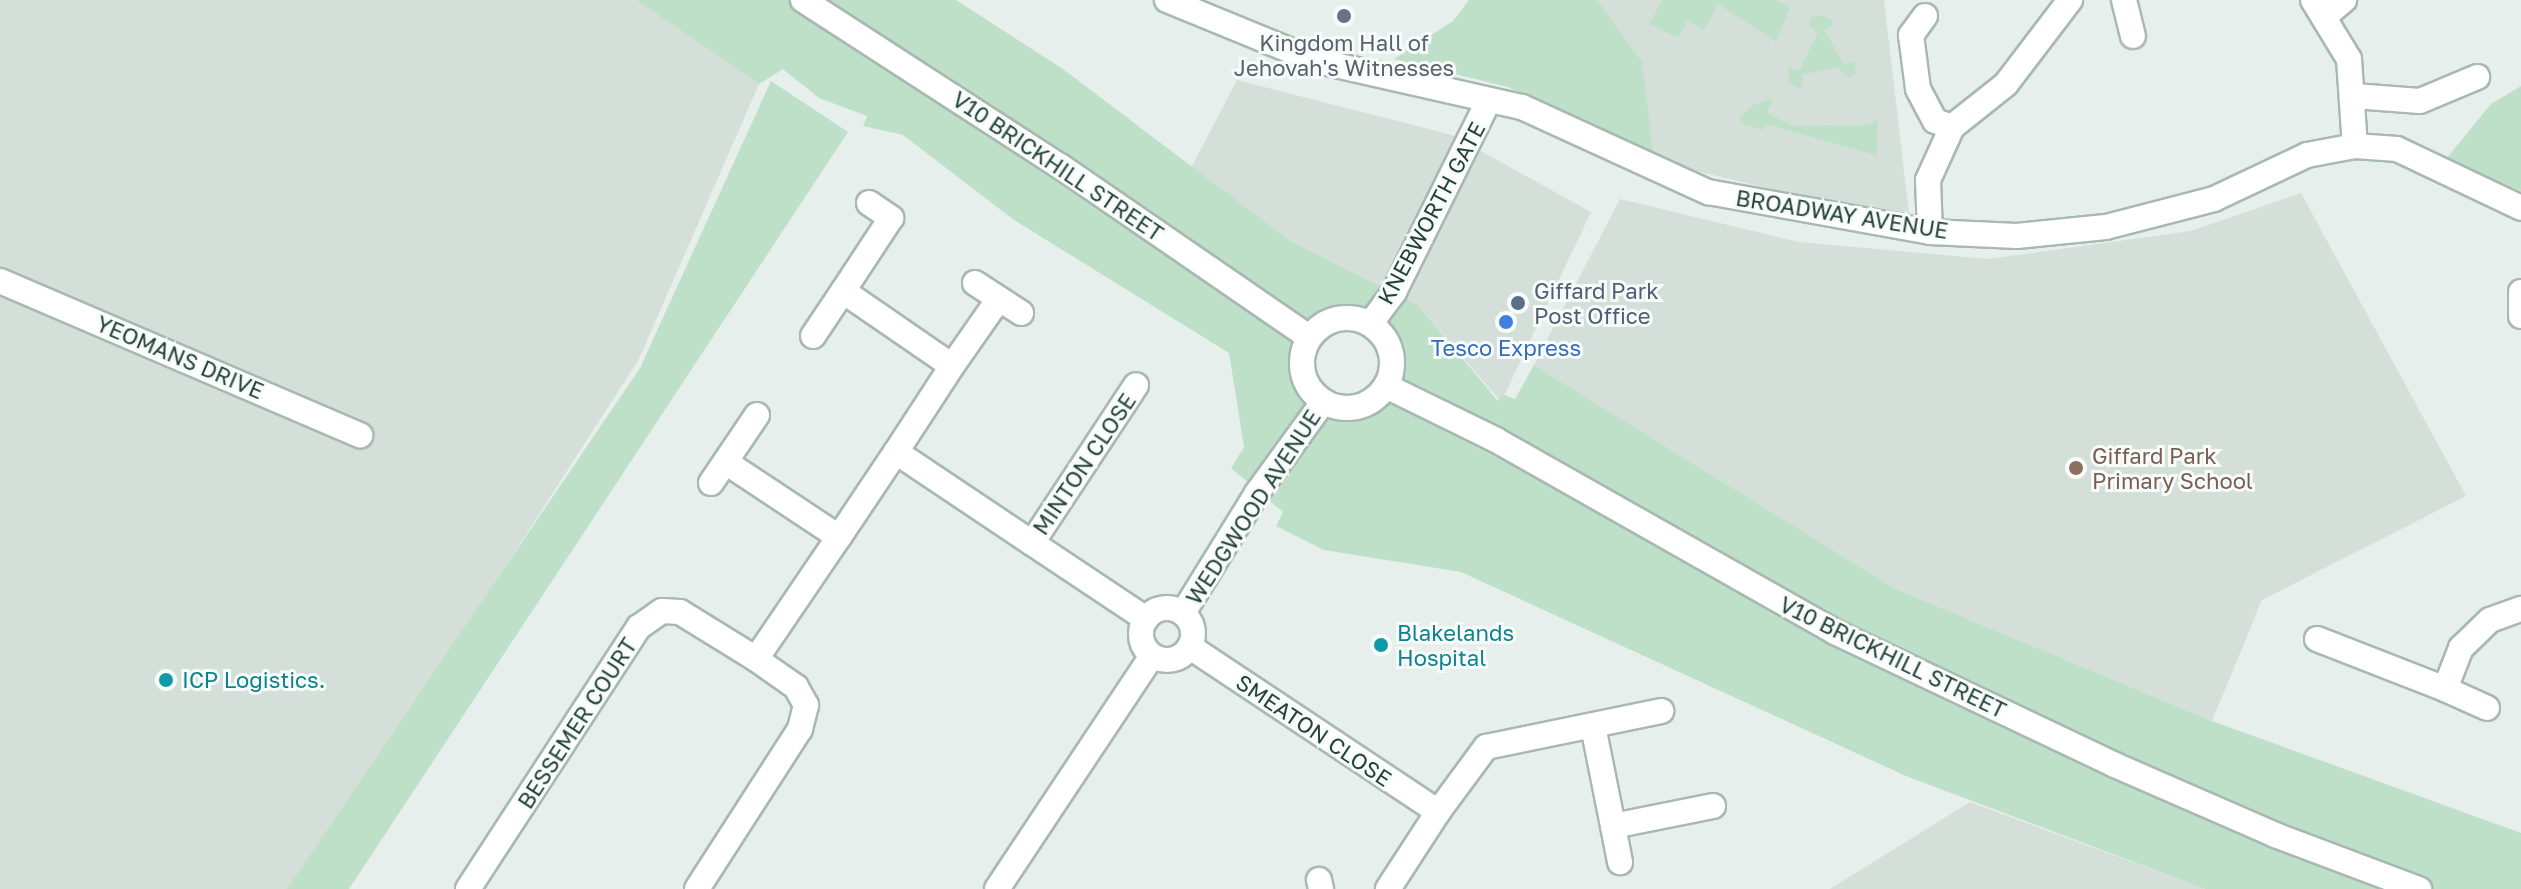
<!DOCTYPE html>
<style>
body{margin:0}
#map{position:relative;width:2521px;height:889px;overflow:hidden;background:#e6efeb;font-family:"Golos Text",sans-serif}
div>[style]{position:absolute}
.built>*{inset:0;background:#d4dfda}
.green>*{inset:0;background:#bfe0c8}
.roads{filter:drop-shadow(2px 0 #a8b8b2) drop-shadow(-2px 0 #a8b8b2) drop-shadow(0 2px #a8b8b2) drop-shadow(0 -2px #a8b8b2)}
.street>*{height:24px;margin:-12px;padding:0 12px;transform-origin:12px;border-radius:12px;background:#fff}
.street>.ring{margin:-12px;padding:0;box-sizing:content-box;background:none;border:24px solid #fff;border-radius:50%}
.secondary>*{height:24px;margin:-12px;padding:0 12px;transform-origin:12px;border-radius:12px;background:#fff}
.secondary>.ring{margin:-12px;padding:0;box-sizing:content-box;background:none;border:24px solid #fff;border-radius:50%}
.dots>*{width:22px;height:22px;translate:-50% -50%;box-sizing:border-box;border:4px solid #f7fbf9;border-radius:50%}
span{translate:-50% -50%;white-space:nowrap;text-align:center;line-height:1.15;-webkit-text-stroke:6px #f7fbf9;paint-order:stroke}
.worship-label{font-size:22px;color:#5b616d}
.street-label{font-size:22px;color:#24423a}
.service-label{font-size:22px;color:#4e5e75}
.left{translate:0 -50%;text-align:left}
.shop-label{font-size:22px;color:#366cbe}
.education-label{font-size:22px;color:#785e54}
.culture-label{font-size:22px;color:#0d838f}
</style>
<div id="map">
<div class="built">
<i style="clip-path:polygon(0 0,636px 0,759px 84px,639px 359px,298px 889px,0 889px)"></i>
<i style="clip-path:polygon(1597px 0,1884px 0,1910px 222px,1654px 161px)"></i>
<i style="clip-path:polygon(1237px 80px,1452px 135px,1591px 212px,1501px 402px,1418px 305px,1289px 240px,1191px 168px)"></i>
<i style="clip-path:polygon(2301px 193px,2466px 496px,2262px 600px,2212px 721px,1896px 589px,1534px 365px,1620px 199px,1799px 242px,1988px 259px,2191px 231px)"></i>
<i style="clip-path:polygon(1970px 802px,2205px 889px,1830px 889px)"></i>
</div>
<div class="green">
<i style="clip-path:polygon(evenodd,636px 0,956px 0,1063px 69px,1289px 240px,1418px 305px,1498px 401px,1502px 394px,1515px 399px,1534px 365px,1896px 589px,2212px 721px,2521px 833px,2521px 889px,2205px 889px,1906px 776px,1461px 572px,1324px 550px,1276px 526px,1283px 512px,1231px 468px,1244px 447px,1229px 353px,1014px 220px,903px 135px,863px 126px,867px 116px,819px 98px,783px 69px,759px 84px,636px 0,1339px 318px,1370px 324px,1391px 353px,1386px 386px,1357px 407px,1323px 402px,1304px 377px,1301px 362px,1309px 337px,1339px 318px)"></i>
<i style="clip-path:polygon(1469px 0,1597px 0,1642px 62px,1654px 161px,1508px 87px,1394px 59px,1453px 21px)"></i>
<i style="clip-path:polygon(1662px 0,1776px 0,1790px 7px,1776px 42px,1718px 4px,1704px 30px,1687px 21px,1678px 38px,1650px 24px,1636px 50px)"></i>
<i style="clip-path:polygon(1820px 15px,1832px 19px,1834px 25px,1824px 30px,1844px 64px,1854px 61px,1856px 73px,1850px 78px,1837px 67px,1802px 75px,1803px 88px,1796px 87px,1789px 81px,1789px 67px,1799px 71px,1818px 32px,1809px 26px,1811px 18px)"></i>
<i style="clip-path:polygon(771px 81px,848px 132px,349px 889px,287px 889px,640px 368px)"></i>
<i style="clip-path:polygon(2521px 86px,2521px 191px,2446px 159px,2491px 104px)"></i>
<i style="clip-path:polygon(1773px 98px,1767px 113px,1794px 126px,1867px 125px,1878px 120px,1877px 156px,1766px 124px,1763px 130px,1741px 123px,1740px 116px,1755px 104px)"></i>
</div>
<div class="roads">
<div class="street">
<i style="left:1167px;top:0;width:158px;rotate:22.3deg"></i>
<i style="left:1313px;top:60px;width:214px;rotate:12.7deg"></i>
<i style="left:1522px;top:107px;width:205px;rotate:24.6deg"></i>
<i style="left:1708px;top:192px;width:226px;rotate:10.2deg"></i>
<i style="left:1930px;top:232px;width:87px;rotate:2.6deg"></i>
<i style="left:2017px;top:236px;width:89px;rotate:-5.8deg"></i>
<i style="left:2106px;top:227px;width:112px;rotate:-14.5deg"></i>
<i style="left:2214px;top:199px;width:103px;rotate:-25.3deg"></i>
<i style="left:2307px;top:155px;width:49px;rotate:-10.6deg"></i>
<i style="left:2355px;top:146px;width:42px;rotate:4.1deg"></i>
<i style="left:2397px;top:149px;width:137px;rotate:25.4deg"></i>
<i style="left:2124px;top:0;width:37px;rotate:76deg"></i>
<i style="left:2313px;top:0;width:69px;rotate:58.6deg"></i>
<i style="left:2349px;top:59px;width:87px;rotate:86.1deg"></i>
<i style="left:1925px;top:16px;width:24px;rotate:126deg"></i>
<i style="left:1911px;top:35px;width:54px;rotate:82.6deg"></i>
<i style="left:1918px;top:89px;width:36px;rotate:62deg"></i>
<i style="left:1935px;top:121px;width:18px;rotate:19deg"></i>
<i style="left:2325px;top:16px;width:25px;rotate:-40deg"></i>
<i style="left:2354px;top:96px;width:66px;rotate:4.3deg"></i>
<i style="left:2420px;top:101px;width:62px;rotate:-22.8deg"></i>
<i style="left:869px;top:203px;width:27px;rotate:34deg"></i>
<i style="left:891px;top:218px;width:87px;rotate:123.3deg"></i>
<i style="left:843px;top:291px;width:132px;rotate:34.5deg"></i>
<i style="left:952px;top:366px;width:103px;rotate:123.1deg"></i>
<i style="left:896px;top:452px;width:164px;rotate:33.8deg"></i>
<i style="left:1032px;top:543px;width:189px;rotate:-56.6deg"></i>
<i style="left:1930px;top:232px;width:52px;rotate:-92.2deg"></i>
<i style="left:1928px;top:180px;width:58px;rotate:-65.6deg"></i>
<i style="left:1952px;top:127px;width:69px;rotate:-38.5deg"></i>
<i style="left:2006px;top:84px;width:106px;rotate:-52.7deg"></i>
<i style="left:0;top:281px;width:392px;rotate:23.2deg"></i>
<i style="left:975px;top:283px;width:55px;rotate:33.1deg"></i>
<i style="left:2521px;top:292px;width:24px;rotate:90deg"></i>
<i style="left:1370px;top:324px;width:40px;rotate:-53deg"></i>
<i style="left:1394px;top:292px;width:214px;rotate:-63.7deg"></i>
<i style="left:813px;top:336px;width:54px;rotate:-56.3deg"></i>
<i style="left:952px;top:366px;width:80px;rotate:-55.1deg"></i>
<i style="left:727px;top:463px;width:134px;rotate:33.5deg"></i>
<i style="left:839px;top:537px;width:102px;rotate:-56.2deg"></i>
<i style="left:711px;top:483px;width:82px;rotate:-55.9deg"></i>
<i style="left:1032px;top:543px;width:137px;rotate:33.7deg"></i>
<i class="ring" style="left:1141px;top:608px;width:28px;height:28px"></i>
<i style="left:1183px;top:613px;width:141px;rotate:-58.3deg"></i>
<i style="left:1257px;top:493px;width:112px;rotate:-54deg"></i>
<i style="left:2317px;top:639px;width:137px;rotate:21.3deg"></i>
<i style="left:2445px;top:689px;width:44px;rotate:-68.7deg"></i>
<i style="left:2461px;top:648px;width:40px;rotate:-44deg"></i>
<i style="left:2490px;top:620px;width:33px;rotate:-20deg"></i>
<i style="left:1190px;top:647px;width:298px;rotate:33.6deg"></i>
<i style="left:1438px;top:812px;width:92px;rotate:123deg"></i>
<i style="left:756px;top:659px;width:148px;rotate:-55.8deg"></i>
<i style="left:2445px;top:689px;width:46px;rotate:24.3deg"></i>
<i style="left:1593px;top:726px;width:102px;rotate:78.7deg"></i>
<i style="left:1613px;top:826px;width:102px;rotate:-11.3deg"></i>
<i style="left:1438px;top:812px;width:81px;rotate:-53.6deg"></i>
<i style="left:1486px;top:747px;width:179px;rotate:-11.6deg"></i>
<i style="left:1613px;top:826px;width:37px;rotate:79deg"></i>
<i style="left:1319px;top:880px;width:9px;rotate:77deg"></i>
<i style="left:468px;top:889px;width:313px;rotate:-56.9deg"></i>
<i style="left:639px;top:627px;width:28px;rotate:-35deg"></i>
<i style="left:662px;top:611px;width:18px;rotate:3deg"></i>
<i style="left:680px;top:612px;width:89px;rotate:31.7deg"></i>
<i style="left:756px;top:659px;width:49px;rotate:35deg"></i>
<i style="left:796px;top:687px;width:21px;rotate:61deg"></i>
<i style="left:806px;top:705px;width:25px;rotate:104deg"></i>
<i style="left:800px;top:729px;width:190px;rotate:122.8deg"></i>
<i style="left:997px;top:889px;width:280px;rotate:-56.4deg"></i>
</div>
<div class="secondary">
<i style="left:803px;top:0;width:306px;rotate:32.9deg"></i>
<i style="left:1060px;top:166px;width:302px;rotate:34.5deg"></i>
<i class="ring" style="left:1302px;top:318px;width:66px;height:66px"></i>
<i style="left:1386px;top:386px;width:123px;rotate:26.1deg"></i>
<i style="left:1496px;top:440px;width:390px;rotate:29.5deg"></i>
<i style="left:1835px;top:632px;width:310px;rotate:25.4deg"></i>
<i style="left:2115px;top:765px;width:175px;rotate:23.6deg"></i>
<i style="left:2275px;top:835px;width:154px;rotate:20.6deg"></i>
</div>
</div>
<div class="dots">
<i style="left:1344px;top:16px;background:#6b7280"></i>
<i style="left:1518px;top:303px;background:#5c6f8a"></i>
<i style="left:1506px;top:322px;background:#3f7fe0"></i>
<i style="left:2076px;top:468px;background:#8d6e63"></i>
<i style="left:1381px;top:645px;background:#0f9aa8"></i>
<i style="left:166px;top:680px;background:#0f9aa8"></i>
</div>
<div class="worship-label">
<span style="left:1344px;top:55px">Kingdom Hall of<br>Jehovah's Witnesses</span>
</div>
<div class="street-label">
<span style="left:1058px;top:166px;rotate:34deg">V10 BRICKHILL STREET</span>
<span style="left:1431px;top:213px;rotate:-62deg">KNEBWORTH GATE</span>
<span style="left:1842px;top:214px;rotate:9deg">BROADWAY AVENUE</span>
<span style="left:180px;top:357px;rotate:23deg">YEOMANS DRIVE</span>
<span style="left:1084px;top:464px;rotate:-56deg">MINTON CLOSE</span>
<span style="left:1253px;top:507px;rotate:-57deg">WEDGWOOD AVENUE</span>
<span style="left:1893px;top:657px;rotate:26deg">V10 BRICKHILL STREET</span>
<span style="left:577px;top:723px;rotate:-57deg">BESSEMER COURT</span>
<span style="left:1314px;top:730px;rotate:34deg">SMEATON CLOSE</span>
</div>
<div class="service-label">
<span class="left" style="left:1534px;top:303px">Giffard Park<br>Post Office</span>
</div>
<div class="shop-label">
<span style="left:1506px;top:348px">Tesco Express</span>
</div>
<div class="education-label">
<span class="left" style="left:2092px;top:468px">Giffard Park<br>Primary School</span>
</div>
<div class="culture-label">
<span class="left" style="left:1397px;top:645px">Blakelands<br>Hospital</span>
<span class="left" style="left:182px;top:680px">ICP Logistics.</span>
</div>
</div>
